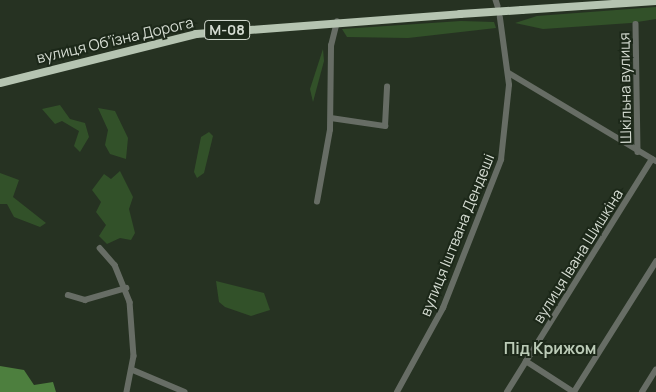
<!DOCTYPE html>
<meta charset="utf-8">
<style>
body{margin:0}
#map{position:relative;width:656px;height:392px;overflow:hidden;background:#263222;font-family:Manrope,sans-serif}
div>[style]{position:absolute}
.green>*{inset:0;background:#325129}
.water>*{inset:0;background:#4d7f3e}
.minor>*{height:5.5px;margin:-2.75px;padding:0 2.75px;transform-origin:2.75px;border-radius:2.75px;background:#676d65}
.highway>*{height:8px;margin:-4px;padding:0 4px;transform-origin:4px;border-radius:4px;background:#b5c4b1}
.highway-bridge>*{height:8px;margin:-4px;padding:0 4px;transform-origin:4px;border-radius:4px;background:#b5c4b1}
span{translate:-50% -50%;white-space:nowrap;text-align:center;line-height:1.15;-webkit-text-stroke:4px #1c2819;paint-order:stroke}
.shield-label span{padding:1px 4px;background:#1c2819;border:1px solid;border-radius:4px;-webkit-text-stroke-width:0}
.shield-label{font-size:14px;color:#d5dcd2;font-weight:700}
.street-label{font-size:15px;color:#d5dcd2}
.neighbourhood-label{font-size:16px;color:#bbcbb7;font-weight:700}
</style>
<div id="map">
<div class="green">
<i style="clip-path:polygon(656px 7px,656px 19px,631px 23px,543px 29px,515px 23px,537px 16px)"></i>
<i style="clip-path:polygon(461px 21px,494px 22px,496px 28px,408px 38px,347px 37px,342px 29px)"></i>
<i style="clip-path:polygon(323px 49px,324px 61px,313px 102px,310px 89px)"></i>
<i style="clip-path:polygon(60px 105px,70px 119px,85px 123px,89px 137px,80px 152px,74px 146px,79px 131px,62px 121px,55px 124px,42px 109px)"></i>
<i style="clip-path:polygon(98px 108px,115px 111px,128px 138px,126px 159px,110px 154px,105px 145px,108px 130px)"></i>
<i style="clip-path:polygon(209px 132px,213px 136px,204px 173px,197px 178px,194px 172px,201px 137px)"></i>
<i style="clip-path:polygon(120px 171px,133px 197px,129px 209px,135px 233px,131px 240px,120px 238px,107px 244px,99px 236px,106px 225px,96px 212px,101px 202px,92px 190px,104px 174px,111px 179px)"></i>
<i style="clip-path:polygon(0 173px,19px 180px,13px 197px,46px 223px,40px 227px,14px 217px,7px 204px,0 204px)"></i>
<i style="clip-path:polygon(216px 281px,264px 293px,270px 310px,251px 316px,225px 307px,219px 302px)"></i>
</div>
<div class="water">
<i style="clip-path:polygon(0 366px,24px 370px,34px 385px,53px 382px,56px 392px,0 392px)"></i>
</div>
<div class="minor">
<i style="left:496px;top:0;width:6px;rotate:72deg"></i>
<i style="left:636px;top:24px;width:128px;rotate:89.1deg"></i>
<i style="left:509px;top:73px;width:171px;rotate:30.9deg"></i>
<i style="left:331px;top:118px;width:55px;rotate:8.4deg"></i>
<i style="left:385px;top:126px;width:39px;rotate:-87deg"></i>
<i style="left:317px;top:202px;width:73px;rotate:-79.8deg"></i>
<i style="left:330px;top:130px;width:84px;rotate:-89.3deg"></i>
<i style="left:331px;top:46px;width:25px;rotate:-76deg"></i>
<i style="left:100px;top:248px;width:23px;rotate:49deg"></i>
<i style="left:115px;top:265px;width:40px;rotate:68deg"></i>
<i style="left:130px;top:302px;width:54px;rotate:85.8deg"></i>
<i style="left:134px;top:356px;width:37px;rotate:101deg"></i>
<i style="left:68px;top:295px;width:18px;rotate:16deg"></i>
<i style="left:85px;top:300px;width:43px;rotate:-16.3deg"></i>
<i style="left:526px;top:361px;width:57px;rotate:32.9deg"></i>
<i style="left:133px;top:370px;width:56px;rotate:22.9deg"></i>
<i style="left:397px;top:392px;width:96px;rotate:-61.3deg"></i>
<i style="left:443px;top:308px;width:159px;rotate:-68.6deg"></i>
<i style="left:501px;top:160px;width:75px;rotate:-83.9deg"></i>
<i style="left:509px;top:85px;width:68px;rotate:-97.7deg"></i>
<i style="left:507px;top:392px;width:274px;rotate:-58.1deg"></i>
<i style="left:574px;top:392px;width:154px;rotate:-57.8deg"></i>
<i style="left:642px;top:392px;width:26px;rotate:-58deg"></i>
</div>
<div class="highway">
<i style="left:522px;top:10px;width:134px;rotate:-3.8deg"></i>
<i style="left:0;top:83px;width:202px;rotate:-14deg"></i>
<i style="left:196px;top:34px;width:265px;rotate:-4.3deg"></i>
</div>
<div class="highway-bridge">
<i style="left:460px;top:14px;width:62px;rotate:-3.7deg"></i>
</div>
<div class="shield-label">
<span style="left:227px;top:30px">М-08</span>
</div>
<div class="street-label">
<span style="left:115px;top:40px;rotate:-13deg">вулиця Обʼїзна Дорога</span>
<span style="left:625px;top:88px;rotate:-91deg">Шкільна вулиця</span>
<span style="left:457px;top:235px;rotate:-68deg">вулиця Іштвана Дендеші</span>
<span style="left:578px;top:256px;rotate:-58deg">вулиця Івана Шишкіна</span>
</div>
<div class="neighbourhood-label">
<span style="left:550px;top:348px">Під Крижом</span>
</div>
</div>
